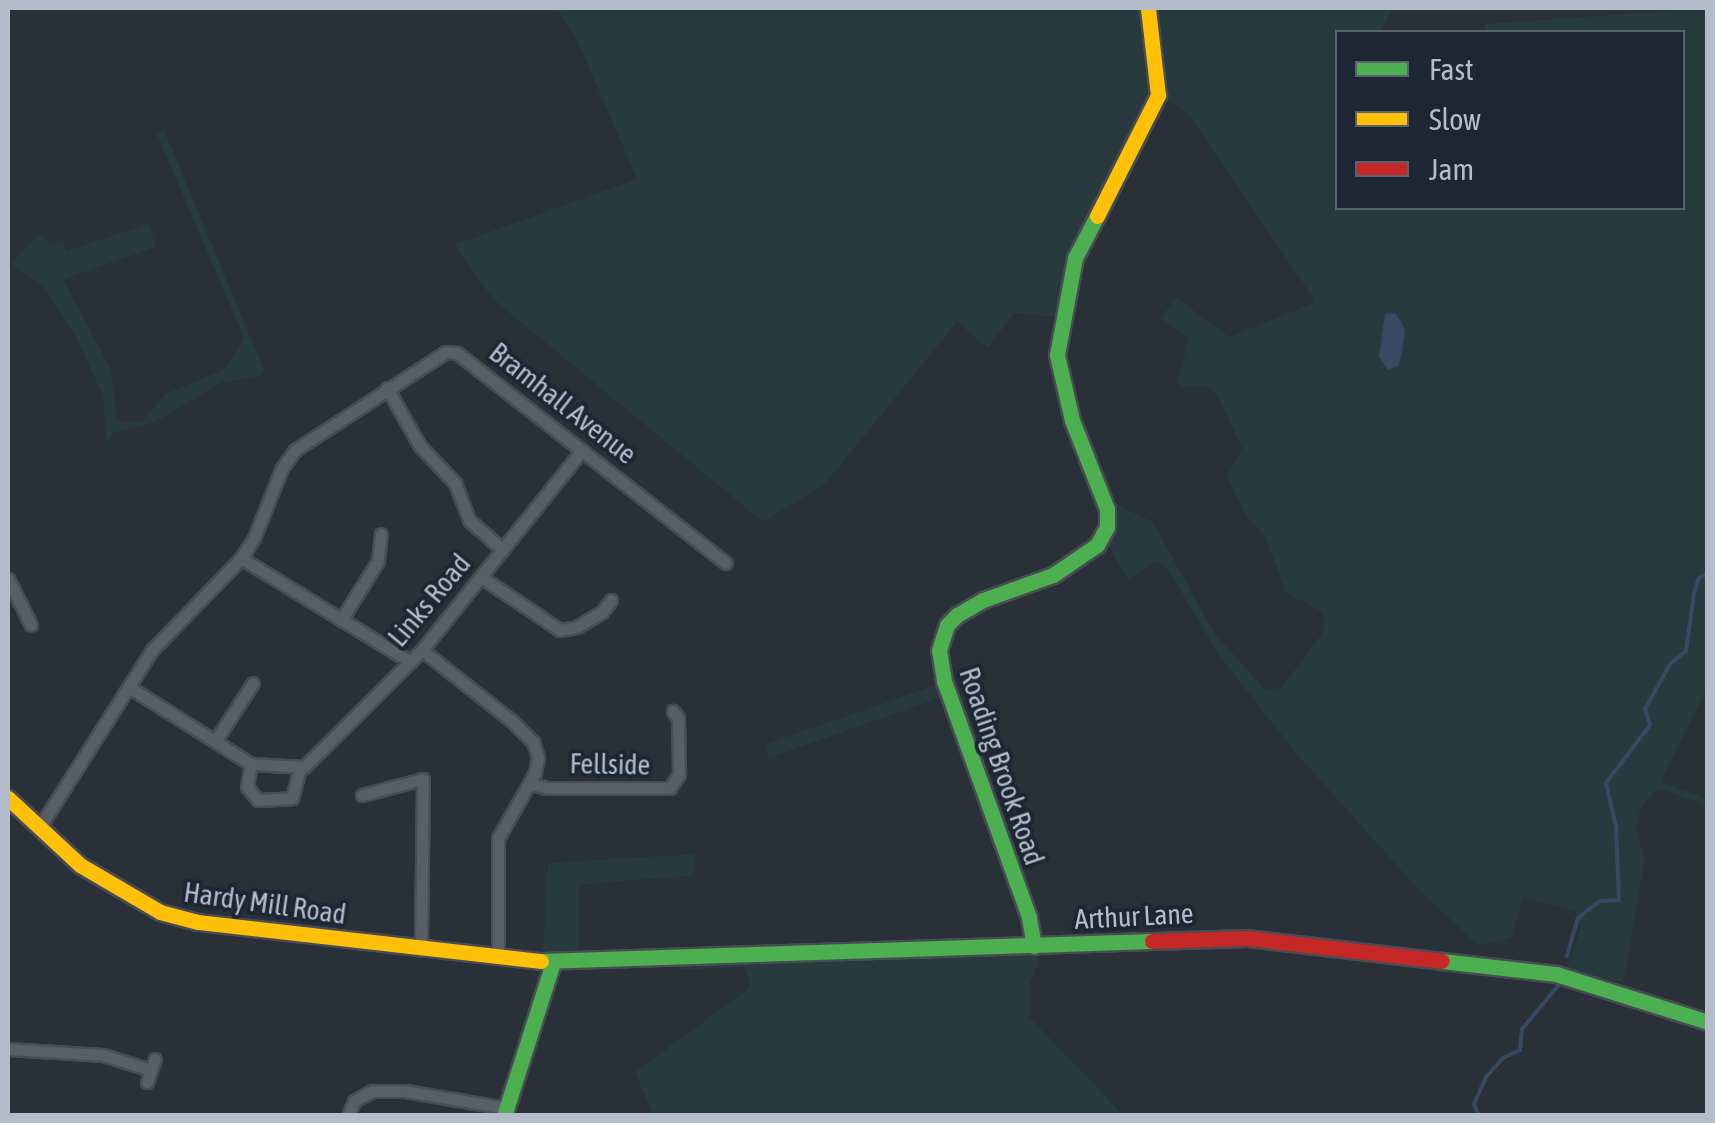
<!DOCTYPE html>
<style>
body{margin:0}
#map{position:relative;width:1715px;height:1123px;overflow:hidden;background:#2a3038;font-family:"Asap Condensed",sans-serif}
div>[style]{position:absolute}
.green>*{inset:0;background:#273a3e}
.water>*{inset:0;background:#384963}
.stream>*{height:4px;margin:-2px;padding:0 2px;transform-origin:2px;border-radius:2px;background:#384963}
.roads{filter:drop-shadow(2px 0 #484c53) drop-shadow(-2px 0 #484c53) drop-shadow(0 2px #484c53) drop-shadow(0 -2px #484c53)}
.street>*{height:11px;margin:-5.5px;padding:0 5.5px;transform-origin:5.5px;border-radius:5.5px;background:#5a5e66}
.fast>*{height:15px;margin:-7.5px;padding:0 7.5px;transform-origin:7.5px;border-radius:7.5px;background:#4caf50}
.slow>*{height:15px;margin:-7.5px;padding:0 7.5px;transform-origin:7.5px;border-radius:7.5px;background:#ffc107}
.jam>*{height:15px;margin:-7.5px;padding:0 7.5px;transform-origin:7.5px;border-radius:7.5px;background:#c62828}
span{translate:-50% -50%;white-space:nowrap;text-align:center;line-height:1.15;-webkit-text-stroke:8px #1d2633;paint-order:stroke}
.street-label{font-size:28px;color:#b4bcc9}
.frame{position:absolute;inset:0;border:10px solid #b4bcc9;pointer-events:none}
.legend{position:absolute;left:1335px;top:30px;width:350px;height:180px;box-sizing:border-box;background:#1d2633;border:2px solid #59626f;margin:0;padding:12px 18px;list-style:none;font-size:30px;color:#b4bcc9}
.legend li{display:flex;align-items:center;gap:20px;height:50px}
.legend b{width:50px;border:2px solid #59626f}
</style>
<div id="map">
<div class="green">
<i style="clip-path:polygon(557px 8px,1394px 8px,1379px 32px,1338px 32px,1338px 208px,1682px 208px,1682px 32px,1485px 32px,1485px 24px,1707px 8px,1707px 688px,1660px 782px,1707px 798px,1707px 806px,1658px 788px,1641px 807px,1635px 828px,1645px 859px,1623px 983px,1566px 970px,1581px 927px,1575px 910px,1523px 898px,1511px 938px,1479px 946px,1419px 890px,1295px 752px,1219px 655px,1167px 568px,1157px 561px,1128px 579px,1108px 545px,1115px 528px,1115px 504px,1153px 522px,1213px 631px,1266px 691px,1282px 687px,1321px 635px,1325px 624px,1321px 611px,1286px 593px,1266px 538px,1246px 515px,1227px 477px,1242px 448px,1218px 396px,1211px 387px,1181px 386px,1178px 380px,1189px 339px,1161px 318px,1176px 297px,1229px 337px,1316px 302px,1187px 112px,1166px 101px,1147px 106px,1070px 253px,1056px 317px,1014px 313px,988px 348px,957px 322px,824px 485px,763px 522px,493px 299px,454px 245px,637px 179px,579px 44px)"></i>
<i style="clip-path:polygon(156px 132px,165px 132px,264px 370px,260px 377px,223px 382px,151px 424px,113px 433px,107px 444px,103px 396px,78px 341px,45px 288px,11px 263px,40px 234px,51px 245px,62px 242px,67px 251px,149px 224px,156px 247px,63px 279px,111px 370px,117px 421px,141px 422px,166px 394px,225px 369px,244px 338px)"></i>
<i style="clip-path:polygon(939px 684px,962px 757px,939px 698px,769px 758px,766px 744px)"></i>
<i style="clip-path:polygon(694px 854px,694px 875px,578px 885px,578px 951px,543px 951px,548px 863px)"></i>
<i style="clip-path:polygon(1040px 955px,1029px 987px,1029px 1017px,1123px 1115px,653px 1115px,635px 1072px,751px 987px,744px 967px,677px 970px,685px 962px)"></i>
</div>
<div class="water">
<i style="clip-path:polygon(1395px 313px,1405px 329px,1402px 352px,1399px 365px,1388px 370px,1379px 357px,1385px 314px)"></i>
</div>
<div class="stream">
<i style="left:1567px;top:956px;width:40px;rotate:-74deg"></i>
<i style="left:1578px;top:918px;width:28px;rotate:-38deg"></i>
<i style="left:1600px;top:901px;width:19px;rotate:-3deg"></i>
<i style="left:1619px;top:900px;width:73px;rotate:-92.4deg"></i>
<i style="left:1616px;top:827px;width:45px;rotate:-102.8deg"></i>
<i style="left:1606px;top:783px;width:73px;rotate:-52.8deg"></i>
<i style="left:1650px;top:725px;width:17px;rotate:-107deg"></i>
<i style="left:1645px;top:709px;width:51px;rotate:-60.9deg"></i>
<i style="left:1670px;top:664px;width:21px;rotate:-39deg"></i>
<i style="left:1686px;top:651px;width:59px;rotate:-82.1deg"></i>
<i style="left:1694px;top:593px;width:16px;rotate:-72deg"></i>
<i style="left:1699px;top:578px;width:10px;rotate:-29deg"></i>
<i style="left:1479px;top:1116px;width:13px;rotate:-113deg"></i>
<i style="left:1474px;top:1104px;width:30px;rotate:-66deg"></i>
<i style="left:1486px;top:1077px;width:25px;rotate:-48deg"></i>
<i style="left:1503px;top:1058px;width:19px;rotate:-25deg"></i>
<i style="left:1520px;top:1050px;width:21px;rotate:-85deg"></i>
<i style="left:1522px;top:1029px;width:56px;rotate:-50.1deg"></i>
</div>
<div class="roads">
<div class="street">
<i style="left:387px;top:388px;width:67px;rotate:60.4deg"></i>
<i style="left:420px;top:446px;width:51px;rotate:46.6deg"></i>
<i style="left:455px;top:483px;width:40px;rotate:69deg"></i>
<i style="left:469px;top:520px;width:45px;rotate:41.4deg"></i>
<i style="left:241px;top:558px;width:199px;rotate:31.5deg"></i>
<i style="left:481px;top:577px;width:95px;rotate:33.9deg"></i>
<i style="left:560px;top:630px;width:17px;rotate:-10deg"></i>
<i style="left:577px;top:627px;width:29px;rotate:-31deg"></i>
<i style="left:602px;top:612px;width:15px;rotate:-53deg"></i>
<i style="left:8px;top:579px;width:51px;rotate:63.4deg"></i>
<i style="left:341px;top:620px;width:70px;rotate:-57.9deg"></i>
<i style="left:378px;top:561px;width:27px;rotate:-84deg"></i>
<i style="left:422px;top:650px;width:115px;rotate:38.3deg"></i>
<i style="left:512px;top:721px;width:30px;rotate:45deg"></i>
<i style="left:533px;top:742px;width:16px;rotate:72deg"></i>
<i style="left:538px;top:757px;width:16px;rotate:101deg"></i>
<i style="left:535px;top:773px;width:75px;rotate:119.6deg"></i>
<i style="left:498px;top:838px;width:120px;rotate:90deg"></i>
<i style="left:129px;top:687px;width:144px;rotate:32.3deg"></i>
<i style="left:251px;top:764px;width:53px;rotate:3.2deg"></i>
<i style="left:304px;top:767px;width:166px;rotate:-44.8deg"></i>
<i style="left:422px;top:650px;width:256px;rotate:-51.3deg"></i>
<i style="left:215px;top:741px;width:69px;rotate:-56.8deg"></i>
<i style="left:251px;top:764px;width:23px;rotate:100deg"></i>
<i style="left:247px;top:787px;width:17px;rotate:50deg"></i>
<i style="left:258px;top:800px;width:34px;rotate:-3deg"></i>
<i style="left:292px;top:798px;width:30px;rotate:-75deg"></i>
<i style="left:530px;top:783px;width:17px;rotate:17deg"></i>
<i style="left:546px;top:788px;width:124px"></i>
<i style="left:670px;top:788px;width:17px;rotate:-57deg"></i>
<i style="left:679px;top:774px;width:56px;rotate:-91deg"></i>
<i style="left:678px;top:718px;width:9px;rotate:-126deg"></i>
<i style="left:362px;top:795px;width:63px;rotate:-14.7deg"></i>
<i style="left:423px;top:779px;width:171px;rotate:90.7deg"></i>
<i style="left:39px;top:828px;width:211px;rotate:-57.6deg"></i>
<i style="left:152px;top:650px;width:128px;rotate:-45.9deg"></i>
<i style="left:241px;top:558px;width:24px;rotate:-57deg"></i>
<i style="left:254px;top:538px;width:75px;rotate:-68.2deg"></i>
<i style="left:282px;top:468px;width:22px;rotate:-54deg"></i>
<i style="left:295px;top:450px;width:180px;rotate:-33deg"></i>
<i style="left:446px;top:352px;width:11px;rotate:5deg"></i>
<i style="left:457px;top:353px;width:341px;rotate:38deg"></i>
<i style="left:8px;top:1049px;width:95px;rotate:3.6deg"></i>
<i style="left:103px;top:1055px;width:50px;rotate:17.4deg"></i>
<i style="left:147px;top:1082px;width:24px;rotate:-71deg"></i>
<i style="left:348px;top:1116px;width:16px;rotate:-68deg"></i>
<i style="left:354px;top:1101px;width:21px;rotate:-29deg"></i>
<i style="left:372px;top:1091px;width:33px"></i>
<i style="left:405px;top:1091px;width:102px;rotate:9.6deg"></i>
</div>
<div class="fast">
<i style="left:1034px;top:946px;width:29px;rotate:-100deg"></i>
<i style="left:1029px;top:917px;width:251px;rotate:-109.8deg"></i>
<i style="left:944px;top:681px;width:31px;rotate:-99deg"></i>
<i style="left:939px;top:650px;width:26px;rotate:-72deg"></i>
<i style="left:947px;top:625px;width:14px;rotate:-45deg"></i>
<i style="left:957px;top:615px;width:30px;rotate:-30deg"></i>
<i style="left:983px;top:600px;width:74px;rotate:-19.7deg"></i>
<i style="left:1053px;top:575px;width:53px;rotate:-34.3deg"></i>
<i style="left:1097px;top:545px;width:21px;rotate:-61deg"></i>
<i style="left:1107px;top:527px;width:18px;rotate:-90deg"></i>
<i style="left:1107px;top:509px;width:96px;rotate:-111.5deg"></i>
<i style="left:1072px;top:420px;width:67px;rotate:-103deg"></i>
<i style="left:1057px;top:355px;width:99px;rotate:-79.5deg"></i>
<i style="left:1075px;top:258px;width:47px;rotate:-62.4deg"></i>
<i style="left:541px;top:961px;width:611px;rotate:-1.87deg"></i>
<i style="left:1442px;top:961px;width:115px;rotate:6.5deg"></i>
<i style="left:1556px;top:974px;width:159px;rotate:17.5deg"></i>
<i style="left:504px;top:1116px;width:162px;rotate:-72.3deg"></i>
</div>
<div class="slow">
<i style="left:1097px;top:216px;width:136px;rotate:-63.2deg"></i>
<i style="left:1158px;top:95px;width:88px;rotate:-96.6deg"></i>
<i style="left:8px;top:798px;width:98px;rotate:42.9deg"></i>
<i style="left:80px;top:865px;width:93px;rotate:30.4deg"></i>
<i style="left:160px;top:912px;width:39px;rotate:15deg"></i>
<i style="left:198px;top:922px;width:345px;rotate:6.5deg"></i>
</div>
<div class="jam">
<i style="left:1152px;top:941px;width:95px;rotate:-1.8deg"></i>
<i style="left:1247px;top:938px;width:196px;rotate:6.7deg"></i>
</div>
</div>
<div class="street-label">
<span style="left:563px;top:403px;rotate:38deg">Bramhall Avenue</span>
<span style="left:429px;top:600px;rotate:-50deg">Links Road</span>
<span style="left:610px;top:764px;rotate:1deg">Fellside</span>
<span style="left:1002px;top:766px;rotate:71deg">Roading Brook Road</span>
<span style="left:265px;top:903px;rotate:8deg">Hardy Mill Road</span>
<span style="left:1134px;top:916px;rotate:-3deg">Arthur Lane</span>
</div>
<div class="frame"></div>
<ul class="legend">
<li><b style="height:12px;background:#4caf50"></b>Fast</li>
<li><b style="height:12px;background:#ffc107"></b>Slow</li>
<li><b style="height:12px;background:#c62828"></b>Jam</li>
</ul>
</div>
